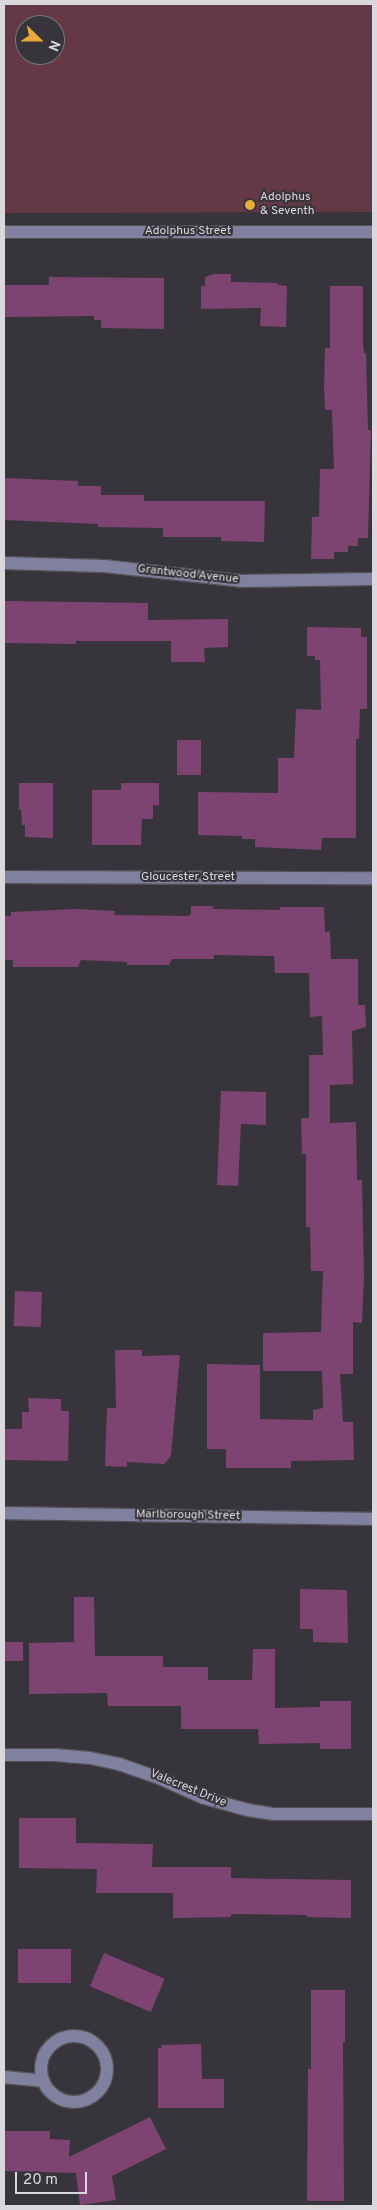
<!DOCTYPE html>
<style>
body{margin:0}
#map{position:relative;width:377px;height:2210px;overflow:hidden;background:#38343b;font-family:Overpass,sans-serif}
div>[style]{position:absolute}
.green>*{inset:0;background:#643945}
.building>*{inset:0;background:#7e4471;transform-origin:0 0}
.roads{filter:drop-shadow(1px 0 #555258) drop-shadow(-1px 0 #555258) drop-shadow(0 1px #555258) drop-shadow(0 -1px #555258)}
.minor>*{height:12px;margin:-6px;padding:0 6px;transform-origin:6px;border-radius:6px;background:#80819f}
.minor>.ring{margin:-6px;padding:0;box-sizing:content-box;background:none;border:12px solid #80819f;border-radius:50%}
.dots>*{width:14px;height:14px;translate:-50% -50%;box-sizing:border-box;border:2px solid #38343b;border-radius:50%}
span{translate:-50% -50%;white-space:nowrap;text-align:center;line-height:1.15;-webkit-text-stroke:4px #38343b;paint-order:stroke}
.poi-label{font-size:12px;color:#dbd8dd}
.left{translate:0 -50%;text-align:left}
.street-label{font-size:12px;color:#dbd8dd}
.frame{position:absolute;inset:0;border:5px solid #dbd8dd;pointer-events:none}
.north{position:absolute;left:15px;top:15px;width:50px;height:50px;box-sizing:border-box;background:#38343b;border:1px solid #79767c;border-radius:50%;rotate:112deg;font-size:14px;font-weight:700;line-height:20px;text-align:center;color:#dbd8dd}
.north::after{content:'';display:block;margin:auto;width:18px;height:22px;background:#e7ac37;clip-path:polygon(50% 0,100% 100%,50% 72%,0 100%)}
.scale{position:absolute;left:15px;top:2172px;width:72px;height:22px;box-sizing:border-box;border:2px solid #dbd8dd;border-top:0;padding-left:6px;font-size:15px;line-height:18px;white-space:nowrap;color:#dbd8dd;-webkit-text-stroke:4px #38343b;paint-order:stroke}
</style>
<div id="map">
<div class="green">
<i style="clip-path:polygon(evenodd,4px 4px,373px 4px,373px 212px,4px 213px,4px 4px,25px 25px,55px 25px,55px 55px,25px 55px,25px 25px)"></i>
</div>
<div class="building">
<i style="clip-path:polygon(214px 274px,231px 274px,231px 282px,278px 283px,278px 285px,287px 286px,286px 327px,260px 326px,261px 308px,201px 309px,201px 286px,205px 286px,205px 277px)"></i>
<i style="clip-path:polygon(49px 277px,164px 278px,164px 329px,101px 328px,101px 320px,94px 320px,94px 316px,4px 317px,4px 285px,49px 285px)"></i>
<i style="clip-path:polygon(330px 286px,363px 286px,363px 343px,364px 353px,366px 353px,368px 430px,371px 430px,368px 538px,358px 538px,358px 546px,348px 546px,348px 552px,334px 552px,334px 559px,311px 559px,312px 517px,319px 517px,320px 469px,334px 469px,332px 410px,325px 410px,324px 387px,325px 348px,330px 348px)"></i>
<i style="clip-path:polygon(4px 478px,78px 481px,78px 486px,101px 486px,101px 495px,144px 495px,144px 501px,265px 501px,264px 542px,221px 541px,221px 537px,163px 537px,163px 528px,98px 527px,98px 524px,4px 520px)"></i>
<i style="clip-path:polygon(4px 601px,148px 603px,148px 620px,228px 619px,228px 647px,204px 648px,205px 662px,171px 662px,171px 641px,76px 641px,76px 644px,4px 643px)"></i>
<i style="clip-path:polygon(307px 627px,361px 628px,361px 637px,367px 637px,367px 709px,360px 709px,359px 739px,356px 739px,356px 838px,322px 838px,321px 850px,255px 847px,255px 839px,242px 839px,242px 836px,198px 835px,198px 792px,278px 793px,278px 758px,294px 758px,296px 709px,321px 710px,320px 660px,315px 660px,315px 656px,307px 656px)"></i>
<i style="left:177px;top:740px;width:24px;height:35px"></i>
<i style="clip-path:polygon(19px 783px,53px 783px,53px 838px,25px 837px,25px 825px,22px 825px,21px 809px,19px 810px)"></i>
<i style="clip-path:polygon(121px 783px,159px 783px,159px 806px,153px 805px,153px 819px,142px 819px,141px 845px,92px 845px,92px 790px,121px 790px)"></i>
<i style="clip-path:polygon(191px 906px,213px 906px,213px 909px,280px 910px,280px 907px,324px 907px,325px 932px,330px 931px,331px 959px,358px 959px,358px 1005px,365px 1005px,366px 1027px,352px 1031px,353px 1084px,330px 1085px,330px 1123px,356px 1122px,357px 1180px,362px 1180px,364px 1277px,362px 1323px,353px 1322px,353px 1374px,340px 1374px,343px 1422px,353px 1422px,354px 1460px,291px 1461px,291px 1468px,226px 1468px,226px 1449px,207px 1449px,207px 1364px,260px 1365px,260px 1419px,313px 1420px,313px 1410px,323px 1408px,322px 1371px,263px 1371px,263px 1333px,321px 1332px,323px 1271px,311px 1271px,310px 1227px,306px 1227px,306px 1154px,302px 1154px,301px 1118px,309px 1118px,309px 1055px,323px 1055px,322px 1016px,310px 1017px,309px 973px,275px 973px,274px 956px,214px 955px,214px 959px,172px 959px,169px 965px,127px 965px,127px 962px,81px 960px,78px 967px,13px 967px,13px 960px,4px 960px,4px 916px,11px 916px,11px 912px,74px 909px,115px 911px,114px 915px,188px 916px,191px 914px)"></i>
<i style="clip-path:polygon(221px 1091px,266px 1092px,266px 1125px,241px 1124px,238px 1186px,217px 1185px)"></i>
<i style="left:15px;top:1291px;width:27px;height:35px;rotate:2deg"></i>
<i style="clip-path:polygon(115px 1350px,142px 1350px,142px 1356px,180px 1355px,171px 1456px,164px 1464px,127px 1462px,127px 1467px,105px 1466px,107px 1408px,116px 1408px)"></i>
<i style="clip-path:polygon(28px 1398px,61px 1399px,61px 1411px,69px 1411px,68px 1461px,4px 1460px,4px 1429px,22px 1429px,22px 1412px,29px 1412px)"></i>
<i style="clip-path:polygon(300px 1589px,347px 1590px,348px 1643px,313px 1642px,313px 1629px,300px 1629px)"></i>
<i style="clip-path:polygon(74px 1597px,94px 1597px,95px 1656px,163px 1656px,163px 1667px,208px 1667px,208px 1680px,252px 1680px,253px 1649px,275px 1649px,275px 1708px,320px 1707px,320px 1701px,351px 1701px,351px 1749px,320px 1749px,320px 1743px,259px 1744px,258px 1729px,181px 1729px,181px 1706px,108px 1706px,107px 1693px,29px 1694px,29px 1643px,74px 1642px)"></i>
<i style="left:4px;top:1642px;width:19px;height:19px"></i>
<i style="clip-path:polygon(19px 1818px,76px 1818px,76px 1843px,153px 1844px,152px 1867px,231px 1867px,231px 1878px,351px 1880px,351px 1918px,307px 1917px,307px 1915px,231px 1914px,231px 1917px,173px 1918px,173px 1893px,96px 1893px,97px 1869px,19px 1868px)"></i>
<i style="left:18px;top:1949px;width:53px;height:34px"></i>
<i style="left:104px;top:1953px;width:66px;height:36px;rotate:23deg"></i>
<i style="clip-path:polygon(311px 1990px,345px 1990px,345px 2042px,343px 2042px,344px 2201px,307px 2201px,308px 2069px,311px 2069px)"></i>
<i style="clip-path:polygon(201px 2044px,202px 2079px,224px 2079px,224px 2108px,158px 2108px,158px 2048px,162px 2048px,161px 2045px)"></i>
<i style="clip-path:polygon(150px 2117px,166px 2149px,112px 2176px,116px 2200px,80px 2205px,76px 2173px,4px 2171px,4px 2131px,50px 2131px,50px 2139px,70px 2140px,69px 2157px)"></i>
</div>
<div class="roads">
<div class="minor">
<i style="left:4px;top:232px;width:369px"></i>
<i style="left:4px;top:563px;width:100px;rotate:1.7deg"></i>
<i style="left:104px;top:566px;width:138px;rotate:6.2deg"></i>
<i style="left:241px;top:581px;width:132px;rotate:-0.9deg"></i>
<i style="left:4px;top:877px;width:369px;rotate:0.2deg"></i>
<i style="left:4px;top:1513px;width:369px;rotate:0.9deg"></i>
<i style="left:4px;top:1755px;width:51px"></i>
<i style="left:55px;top:1755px;width:35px;rotate:5deg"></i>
<i style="left:90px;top:1758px;width:30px;rotate:12deg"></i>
<i style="left:119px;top:1764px;width:42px;rotate:19.3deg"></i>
<i style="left:159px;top:1778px;width:49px;rotate:24deg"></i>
<i style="left:204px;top:1798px;width:46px;rotate:15.3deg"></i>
<i style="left:248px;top:1810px;width:26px;rotate:9deg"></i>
<i style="left:274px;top:1814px;width:99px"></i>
<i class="ring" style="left:41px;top:2036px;width:54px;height:54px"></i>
<i style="left:4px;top:2077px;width:40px;rotate:5.7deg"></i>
</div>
</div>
<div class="dots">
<i style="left:250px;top:205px;background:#e7ac37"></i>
</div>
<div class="poi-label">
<span class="left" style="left:260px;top:205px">Adolphus<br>&amp; Seventh</span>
</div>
<div class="street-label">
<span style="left:188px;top:232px">Adolphus Street</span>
<span style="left:188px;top:575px;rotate:6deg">Grantwood Avenue</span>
<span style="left:188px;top:878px">Gloucester Street</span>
<span style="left:188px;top:1516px;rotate:1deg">Marlborough Street</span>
<span style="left:188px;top:1789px;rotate:22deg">Valecrest Drive</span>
</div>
<div class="frame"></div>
<div class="north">N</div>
<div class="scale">20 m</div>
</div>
